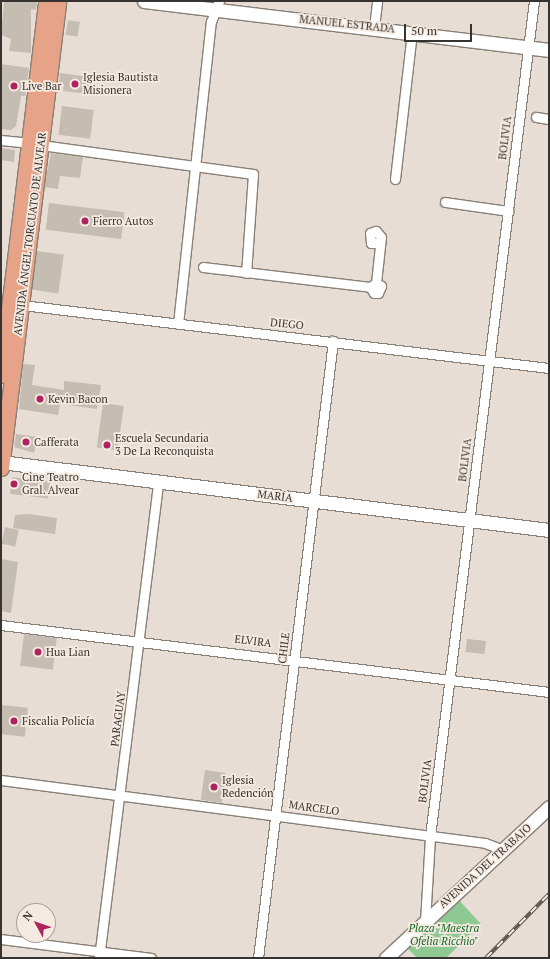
<!DOCTYPE html>
<meta charset="utf-8">
<style>
body{margin:0}
#map{position:relative;width:550px;height:959px;overflow:hidden;background:#e7ddd4;font-family:"PT Serif",serif}
div>[style]{position:absolute}
.green>*{inset:0;background:#8ec993}
.building>*{inset:0;background:#c5bcb2;transform-origin:0 0}
.roads{filter:drop-shadow(1px 0 #887f76) drop-shadow(-1px 0 #887f76) drop-shadow(0 1px #887f76) drop-shadow(0 -1px #887f76)}
.street>*{height:9px;margin:-4.5px;padding:0 4.5px;transform-origin:4.5px;border-radius:4.5px;background:#fff}
.secondary>*{height:13px;margin:-6.5px;padding:0 6.5px;transform-origin:6.5px;border-radius:6.5px;background:#fff}
.primary>*{height:15px;margin:-7.5px;padding:0 7.5px;transform-origin:7.5px;border-radius:7.5px;background:#e6a388}
.rail>*{height:4px;margin-top:-2px;transform-origin:0;background:repeating-linear-gradient(90deg,#f5eae1 0 8px,#56514d 0 16px);box-sizing:border-box;border-block:1px solid #56514d}
.dots>*{width:11px;height:11px;translate:-50% -50%;box-sizing:border-box;border:2px solid #f5eae1;border-radius:50%}
span{translate:-50% -50%;white-space:nowrap;text-align:center;line-height:1.15;-webkit-text-stroke:3.5px #f5eae1;paint-order:stroke}
.street-label{font-size:11px;color:#373330}
.poi-label{font-size:11px;color:#373330}
.left{translate:0 -50%;text-align:left}
.park-label{font-size:11px;color:#166928;font-style:italic}
.frame{position:absolute;inset:0;border:2px solid #373330;pointer-events:none}
.north{position:absolute;left:16px;top:903px;width:40px;height:40px;box-sizing:border-box;background:#f5eae1;border:1px solid #a9a19a;border-radius:50%;rotate:310deg;font-size:11px;font-weight:700;line-height:16px;text-align:center;color:#373330}
.north::after{content:'';display:block;margin:auto;width:14px;height:18px;background:#ae225f;clip-path:polygon(50% 0,100% 100%,50% 72%,0 100%)}
.scale{position:absolute;left:404px;top:24px;width:68px;height:18px;box-sizing:border-box;border:2px solid #373330;border-top:0;padding-left:5px;font-size:12px;line-height:14px;white-space:nowrap;color:#373330;-webkit-text-stroke:3px #f5eae1;paint-order:stroke}
</style>
<div id="map">
<div class="green">
<i style="clip-path:polygon(457px 898px,481px 924px,446px 958px,417px 958px,406px 947px)"></i>
</div>
<div class="building">
<i style="clip-path:polygon(4px 1px,37px 1px,36px 10px,31px 9px,31px 53px,9px 51px,11px 39px,1px 35px)"></i>
<i style="left:68px;top:20px;width:12px;height:15px;rotate:9deg"></i>
<i style="clip-path:polygon(1px 64px,29px 68px,25px 96px,21px 96px,16px 126px,11px 130px,1px 129px)"></i>
<i style="clip-path:polygon(60px 73px,90px 77px,88px 94px,63px 91px,64px 84px,59px 83px)"></i>
<i style="left:62px;top:106px;width:32px;height:29px;rotate:7deg"></i>
<i style="clip-path:polygon(1px 148px,15px 150px,14px 162px,1px 160px)"></i>
<i style="clip-path:polygon(51px 153px,83px 157px,80px 178px,60px 176px,58px 189px,44px 187px)"></i>
<i style="left:49px;top:203px;width:76px;height:27px;rotate:7deg"></i>
<i style="left:37px;top:251px;width:27px;height:39px;rotate:8deg"></i>
<i style="clip-path:polygon(23px 364px,35px 365px,32px 385px,64px 390px,64px 381px,101px 385px,97px 409px,60px 404px,58px 415px,19px 409px)"></i>
<i style="left:103px;top:403px;width:21px;height:45px;rotate:8deg"></i>
<i style="clip-path:polygon(16px 434px,37px 437px,34px 453px,14px 447px)"></i>
<i style="left:12px;top:477px;width:38px;height:17px;rotate:7deg"></i>
<i style="clip-path:polygon(28px 514px,57px 518px,55px 534px,13px 528px,15px 515px)"></i>
<i style="left:5px;top:527px;width:14px;height:17px;rotate:12deg"></i>
<i style="clip-path:polygon(1px 559px,18px 562px,11px 613px,1px 611px)"></i>
<i style="left:24px;top:634px;width:33px;height:32px;rotate:7deg"></i>
<i style="left:467px;top:639px;width:19px;height:13px;rotate:6deg"></i>
<i style="left:1px;top:705px;width:27px;height:29px;rotate:6deg"></i>
<i style="left:205px;top:770px;width:21px;height:30px;rotate:8deg"></i>
</div>
<div class="roads">
<div class="street">
<i style="left:374px;top:27px;width:26px;rotate:-83deg"></i>
<i style="left:536px;top:117px;width:13px;rotate:9deg"></i>
<i style="left:1px;top:140px;width:27px;rotate:6deg"></i>
<i style="left:41px;top:145px;width:214px;rotate:7.8deg"></i>
<i style="left:253px;top:174px;width:99px;rotate:94deg"></i>
<i style="left:395px;top:179px;width:148px;rotate:-83.4deg"></i>
<i style="left:445px;top:202px;width:64px;rotate:8.1deg"></i>
<i style="left:203px;top:267px;width:168px;rotate:6.8deg"></i>
<i style="left:370px;top:287px;width:7px;rotate:-34deg"></i>
<i style="left:376px;top:283px;width:46px;rotate:-83.8deg"></i>
<i style="left:381px;top:237px;width:8px;rotate:-130deg"></i>
<i style="left:376px;top:231px;width:6px;rotate:162deg"></i>
<i style="left:370px;top:233px;width:10px;rotate:84deg"></i>
<i style="left:371px;top:243px;width:8px"></i>
<i style="left:370px;top:287px;width:7px;rotate:56deg"></i>
<i style="left:374px;top:293px;width:4px"></i>
<i style="left:378px;top:293px;width:8px;rotate:-67deg"></i>
<i style="left:381px;top:286px;width:6px;rotate:-149deg"></i>
<i style="left:22px;top:305px;width:531px;rotate:6.82deg"></i>
<i style="left:178px;top:324px;width:304px;rotate:-83.8deg"></i>
<i style="left:211px;top:22px;width:22px;rotate:-69deg"></i>
<i style="left:1px;top:625px;width:552px;rotate:6.97deg"></i>
<i style="left:1px;top:780px;width:488px;rotate:7.4deg"></i>
<i style="left:485px;top:843px;width:19px;rotate:21deg"></i>
<i style="left:425px;top:921px;width:85px;rotate:-86.6deg"></i>
<i style="left:430px;top:836px;width:841px;rotate:-82.9deg"></i>
<i style="left:1px;top:939px;width:151px;rotate:7.2deg"></i>
<i style="left:99px;top:958px;width:480px;rotate:-82.9deg"></i>
<i style="left:258px;top:958px;width:622px;rotate:-83.07deg"></i>
</div>
<div class="secondary">
<i style="left:144px;top:1px;width:408px;rotate:6.9deg"></i>
<i style="left:1px;top:462px;width:552px;rotate:7.07deg"></i>
<i style="left:386px;top:958px;width:222px;rotate:-42.8deg"></i>
</div>
<div class="primary">
<i style="left:1px;top:375px;width:377px;rotate:-83.1deg"></i>
<i style="left:1px;top:468px;width:470px;rotate:-83deg"></i>
</div>
</div>
<div class="rail">
<i style="left:486px;top:958px;width:90px;rotate:-45.5deg"></i>
</div>
<div class="dots">
<i style="left:75px;top:84px;background:#ae225f"></i>
<i style="left:14px;top:86px;background:#ae225f"></i>
<i style="left:85px;top:221px;background:#ae225f"></i>
<i style="left:40px;top:399px;background:#ae225f"></i>
<i style="left:26px;top:442px;background:#ae225f"></i>
<i style="left:107px;top:445px;background:#ae225f"></i>
<i style="left:14px;top:484px;background:#ae225f"></i>
<i style="left:38px;top:652px;background:#ae225f"></i>
<i style="left:14px;top:721px;background:#ae225f"></i>
<i style="left:214px;top:787px;background:#ae225f"></i>
</div>
<div class="street-label">
<span style="left:347px;top:24px;rotate:6deg">MANUEL ESTRADA</span>
<span style="left:505px;top:138px;rotate:-83deg">BOLIVIA</span>
<span style="left:30px;top:234px;rotate:-83deg">AVENIDA ÁNGEL TORCUATO DE ALVEAR</span>
<span style="left:287px;top:324px;rotate:6deg">DIEGO</span>
<span style="left:465px;top:460px;rotate:-83deg">BOLIVIA</span>
<span style="left:275px;top:496px;rotate:7deg">MARÍA</span>
<span style="left:253px;top:641px;rotate:7deg">ELVIRA</span>
<span style="left:284px;top:648px;rotate:-83deg">CHILE</span>
<span style="left:118px;top:719px;rotate:-83deg">PARAGUAY</span>
<span style="left:425px;top:781px;rotate:-83deg">BOLIVIA</span>
<span style="left:314px;top:808px;rotate:8deg">MARCELO</span>
<span style="left:485px;top:866px;rotate:-42deg">AVENIDA DEL TRABAJO</span>
</div>
<div class="poi-label">
<span class="left" style="left:83px;top:84px">Iglesia Bautista<br>Misionera</span>
<span class="left" style="left:22px;top:86px">Live Bar</span>
<span class="left" style="left:93px;top:221px">Fierro Autos</span>
<span class="left" style="left:48px;top:399px">Kevin Bacon</span>
<span class="left" style="left:115px;top:445px">Escuela Secundaria<br>3 De La Reconquista</span>
<span class="left" style="left:34px;top:442px">Cafferata</span>
<span class="left" style="left:22px;top:484px">Cine Teatro<br>Gral. Alvear</span>
<span class="left" style="left:46px;top:652px">Hua Lian</span>
<span class="left" style="left:22px;top:721px">Fiscalia Policía</span>
<span class="left" style="left:222px;top:787px">Iglesia<br>Redención</span>
</div>
<div class="park-label">
<span style="left:444px;top:935px">Plaza "Maestra<br>Ofelia Ricchio"</span>
</div>
<div class="frame"></div>
<div class="north">N</div>
<div class="scale">50 m</div>
</div>
